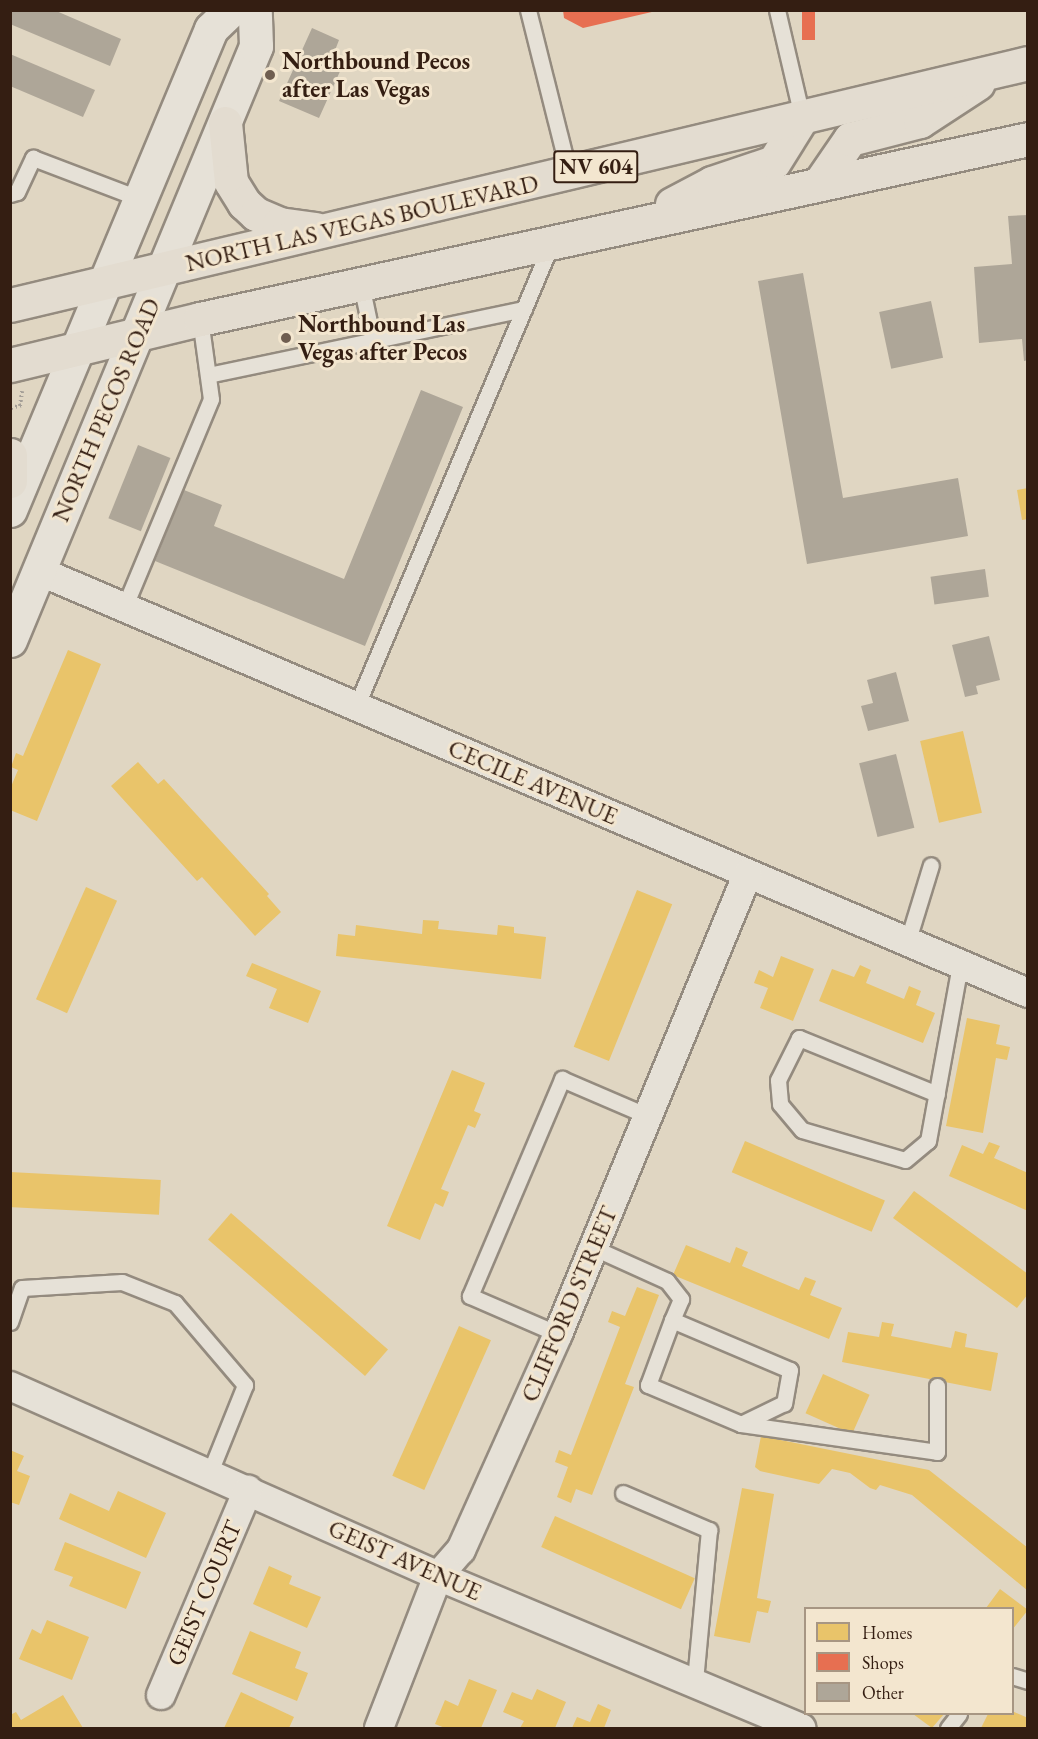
<!DOCTYPE html>
<style>
body{margin:0}
#map{position:relative;width:1038px;height:1739px;overflow:hidden;background:#e0d6c2;font-family:"EB Garamond",serif}
div>[style]{position:absolute}
.homes>*{inset:0;background:#e9c46a;transform-origin:0 0}
.shops>*{inset:0;background:#e76f51;transform-origin:0 0}
.building>*{inset:0;background:#aea698;transform-origin:0 0}
.path>*{height:4px;margin-top:-2px;transform-origin:0;background:repeating-linear-gradient(90deg,#a59f97 0 1.5px,transparent 0 4.5px)}
.roads{filter:drop-shadow(2px 0 #948b7f) drop-shadow(-2px 0 #948b7f) drop-shadow(0 2px #948b7f) drop-shadow(0 -2px #948b7f)}
.lane>*{height:15px;margin:-7.5px;padding:0 7.5px;transform-origin:7.5px;border-radius:7.5px;background:#e6e1d7}
.street>*{height:28px;margin:-14px;padding:0 14px;transform-origin:14px;border-radius:14px;background:#e6e1d7}
.secondary>*{height:33px;margin:-16.5px;padding:0 16.5px;transform-origin:16.5px;border-radius:16.5px;background:#e6e1d7}
.primary>*{height:33px;margin:-16.5px;padding:0 16.5px;transform-origin:16.5px;border-radius:16.5px;background:#e3dcd0}
.dots>*{width:16px;height:16px;translate:-50% -50%;box-sizing:border-box;border:3px solid #f3e6cf;border-radius:50%}
span{translate:-50% -50%;white-space:nowrap;text-align:center;line-height:1.15;-webkit-text-stroke:6px #f3e6cf;paint-order:stroke}
.shield-label span{padding:2px 4px;background:#f3e6cf;border:2px solid;border-radius:4px;-webkit-text-stroke-width:0}
.shield-label{font-size:22px;color:#341e12;font-weight:700}
.poi-label{font-size:24px;color:#341e12;font-weight:700}
.left{translate:0 -50%;text-align:left}
.street-label{font-size:24px;color:#341e12}
.frame{position:absolute;inset:0;border:12px solid #341e12;pointer-events:none}
.legend{position:absolute;left:804px;top:1607px;width:210px;height:108px;box-sizing:border-box;background:#f3e6cf;border:2px solid #a79683;margin:0;padding:8px 10px;list-style:none;font-size:18px;color:#341e12}
.legend li{display:flex;align-items:center;gap:12px;height:30px}
.legend b{width:30px;border:2px solid #a79683}
</style>
<div id="map">
<div class="homes">
<i style="clip-path:polygon(1028px 488px,1028px 519px,1022px 520px,1017px 490px)"></i>
<i style="clip-path:polygon(68px 650px,101px 664px,37px 821px,10px 810px,10px 789px,18px 770px,11px 767px,16px 753px,23px 756px)"></i>
<i style="left:963px;top:731px;width:84px;height:44px;rotate:77deg"></i>
<i style="clip-path:polygon(138px 762px,158px 784px,164px 779px,269px 894px,267px 896px,281px 912px,255px 936px,202px 877px,197px 881px,111px 786px)"></i>
<i style="left:86px;top:887px;width:34px;height:123px;rotate:24deg"></i>
<i style="left:637px;top:890px;width:38px;height:169px;rotate:22deg"></i>
<i style="clip-path:polygon(423px 920px,439px 921px,438px 929px,497px 935px,498px 925px,514px 927px,514px 933px,546px 937px,541px 979px,336px 956px,338px 934px,355px 936px,356px 925px,422px 934px)"></i>
<i style="clip-path:polygon(781px 956px,814px 969px,793px 1021px,760px 1008px,768px 988px,754px 983px,759px 970px,773px 977px)"></i>
<i style="clip-path:polygon(252px 963px,321px 991px,308px 1023px,269px 1008px,277px 989px,246px 976px)"></i>
<i style="clip-path:polygon(860px 965px,871px 970px,866px 983px,904px 999px,909px 986px,921px 991px,916px 1005px,935px 1013px,923px 1043px,819px 1001px,832px 969px,854px 977px)"></i>
<i style="clip-path:polygon(967px 1018px,1000px 1025px,996px 1044px,1010px 1047px,1007px 1060px,996px 1058px,983px 1133px,946px 1126px)"></i>
<i style="clip-path:polygon(452px 1070px,485px 1083px,474px 1111px,481px 1114px,475px 1128px,468px 1125px,441px 1189px,449px 1192px,443px 1207px,435px 1203px,420px 1240px,387px 1226px)"></i>
<i style="left:745px;top:1141px;width:152px;height:34px;rotate:23deg"></i>
<i style="clip-path:polygon(989px 1142px,1000px 1146px,994px 1158px,1028px 1173px,1028px 1211px,949px 1176px,962px 1145px,983px 1154px)"></i>
<i style="left:10px;top:1172px;width:151px;height:35px;rotate:3deg"></i>
<i style="clip-path:polygon(914px 1191px,1028px 1274px,1028px 1294px,1017px 1308px,893px 1218px)"></i>
<i style="left:231px;top:1213px;width:208px;height:35px;rotate:41deg"></i>
<i style="clip-path:polygon(686px 1245px,730px 1263px,736px 1247px,748px 1252px,742px 1266px,799px 1290px,805px 1277px,816px 1281px,810px 1295px,842px 1308px,829px 1339px,673px 1275px)"></i>
<i style="clip-path:polygon(637px 1287px,659px 1295px,625px 1384px,634px 1387px,592px 1495px,576px 1489px,571px 1503px,557px 1497px,568px 1467px,555px 1462px,559px 1450px,571px 1455px,620px 1327px,608px 1322px,612px 1311px,625px 1316px)"></i>
<i style="clip-path:polygon(882px 1322px,894px 1324px,891px 1336px,951px 1348px,955px 1331px,967px 1334px,965px 1347px,998px 1353px,991px 1391px,842px 1362px,848px 1332px,879px 1337px)"></i>
<i style="left:459px;top:1326px;width:35px;height:164px;rotate:24deg"></i>
<i style="left:823px;top:1374px;width:51px;height:43px;rotate:24deg"></i>
<i style="clip-path:polygon(761px 1436px,929px 1470px,1028px 1548px,1028px 1591px,912px 1495px,880px 1485px,876px 1490px,870px 1488px,850px 1473px,832px 1469px,819px 1484px,760px 1471px,755px 1467px)"></i>
<i style="clip-path:polygon(10px 1450px,24px 1456px,17px 1471px,30px 1476px,19px 1505px,10px 1502px)"></i>
<i style="clip-path:polygon(742px 1488px,774px 1494px,757px 1598px,771px 1601px,768px 1613px,757px 1611px,750px 1643px,714px 1636px)"></i>
<i style="clip-path:polygon(118px 1491px,166px 1513px,146px 1558px,59px 1519px,70px 1493px,109px 1511px)"></i>
<i style="left:555px;top:1516px;width:153px;height:34px;rotate:24deg"></i>
<i style="clip-path:polygon(65px 1542px,141px 1572px,126px 1609px,69px 1586px,73px 1577px,54px 1570px)"></i>
<i style="clip-path:polygon(269px 1566px,292px 1576px,289px 1584px,321px 1597px,307px 1628px,253px 1604px)"></i>
<i style="clip-path:polygon(1000px 1589px,1028px 1610px,1012px 1630px,1012px 1608px,986px 1608px)"></i>
<i style="clip-path:polygon(47px 1620px,89px 1637px,72px 1680px,19px 1659px,32px 1629px,41px 1634px)"></i>
<i style="clip-path:polygon(250px 1631px,301px 1652px,295px 1668px,308px 1673px,297px 1701px,232px 1674px)"></i>
<i style="clip-path:polygon(469px 1679px,497px 1690px,481px 1728px,445px 1728px,435px 1724px,445px 1700px,458px 1706px)"></i>
<i style="clip-path:polygon(537px 1689px,566px 1702px,555px 1728px,520px 1728px,524px 1721px,503px 1712px,512px 1692px,532px 1700px)"></i>
<i style="clip-path:polygon(241px 1692px,294px 1717px,289px 1728px,224px 1728px)"></i>
<i style="clip-path:polygon(63px 1695px,83px 1728px,10px 1728px,10px 1715px,16px 1712px,21px 1720px)"></i>
<i style="clip-path:polygon(598px 1704px,611px 1710px,604px 1728px,572px 1728px,577px 1717px,590px 1722px)"></i>
<i style="clip-path:polygon(1012px 1711px,1028px 1718px,1028px 1728px,981px 1728px,988px 1714px)"></i>
<i style="clip-path:polygon(913px 1714px,944px 1714px,932px 1728px)"></i>
</div>
<div class="shops">
<i style="clip-path:polygon(563px 10px,656px 10px,656px 11px,583px 28px,564px 18px)"></i>
<i style="left:802px;top:10px;width:13px;height:30px"></i>
</div>
<div class="building">
<i style="clip-path:polygon(10px 10px,54px 10px,121px 39px,110px 66px,10px 24px)"></i>
<i style="clip-path:polygon(312px 28px,339px 40px,334px 53px,346px 58px,319px 118px,279px 101px)"></i>
<i style="clip-path:polygon(10px 54px,95px 90px,83px 117px,10px 86px)"></i>
<i style="clip-path:polygon(1028px 215px,1028px 360px,1024px 361px,1022px 339px,979px 343px,974px 267px,1012px 264px,1008px 216px)"></i>
<i style="clip-path:polygon(803px 273px,843px 498px,958px 478px,968px 536px,807px 564px,758px 281px)"></i>
<i style="left:931px;top:301px;width:58px;height:53px;rotate:78deg"></i>
<i style="clip-path:polygon(421px 390px,463px 407px,365px 646px,155px 561px,184px 490px,222px 505px,214px 526px,344px 579px)"></i>
<i style="left:138px;top:445px;width:35px;height:79px;rotate:22deg"></i>
<i style="left:985px;top:569px;width:28px;height:55px;rotate:82deg"></i>
<i style="clip-path:polygon(989px 636px,1000px 680px,976px 686px,978px 694px,965px 697px,952px 645px)"></i>
<i style="clip-path:polygon(896px 672px,909px 721px,868px 731px,861px 706px,873px 703px,867px 680px)"></i>
<i style="left:896px;top:754px;width:76px;height:38px;rotate:76deg"></i>
</div>
<div class="path">
<i style="left:20px;top:406px;width:15px;rotate:-82deg"></i>
<i style="left:11px;top:408px;width:11px;rotate:-15deg"></i>
</div>
<div class="roads">
<div class="lane">
<i style="left:528px;top:10px;width:168px;rotate:75.9deg"></i>
<i style="left:777px;top:10px;width:110px;rotate:76.8deg"></i>
<i style="left:10px;top:194px;width:7px;rotate:-16deg"></i>
<i style="left:17px;top:192px;width:38px;rotate:-65deg"></i>
<i style="left:33px;top:158px;width:116px;rotate:20.8deg"></i>
<i style="left:361px;top:284px;width:58px;rotate:78.1deg"></i>
<i style="left:208px;top:375px;width:323px;rotate:-11.8deg"></i>
<i style="left:124px;top:608px;width:226px;rotate:-67.4deg"></i>
<i style="left:211px;top:399px;width:81px;rotate:-97.8deg"></i>
<i style="left:356px;top:707px;width:505px;rotate:-67.14deg"></i>
<i style="left:908px;top:940px;width:78px;rotate:-73deg"></i>
<i style="left:937px;top:1094px;width:149px;rotate:-157.9deg"></i>
<i style="left:799px;top:1038px;width:47px;rotate:116.6deg"></i>
<i style="left:778px;top:1080px;width:24px;rotate:85deg"></i>
<i style="left:780px;top:1104px;width:34px;rotate:50deg"></i>
<i style="left:802px;top:1130px;width:107px;rotate:16.2deg"></i>
<i style="left:905px;top:1160px;width:30px;rotate:-40deg"></i>
<i style="left:928px;top:1141px;width:179px;rotate:-79.7deg"></i>
<i style="left:594px;top:1248px;width:80px;rotate:24.3deg"></i>
<i style="left:667px;top:1281px;width:23px;rotate:52deg"></i>
<i style="left:681px;top:1299px;width:23px;rotate:113deg"></i>
<i style="left:672px;top:1320px;width:128px;rotate:23deg"></i>
<i style="left:790px;top:1370px;width:34px;rotate:100deg"></i>
<i style="left:784px;top:1403px;width:48px;rotate:154deg"></i>
<i style="left:741px;top:1424px;width:101px;rotate:-157.2deg"></i>
<i style="left:648px;top:1385px;width:69px;rotate:-69.7deg"></i>
<i style="left:10px;top:1322px;width:36px;rotate:-71deg"></i>
<i style="left:22px;top:1288px;width:100px;rotate:-3.4deg"></i>
<i style="left:122px;top:1282px;width:57px;rotate:21.6deg"></i>
<i style="left:175px;top:1303px;width:108px;rotate:49.5deg"></i>
<i style="left:245px;top:1385px;width:94px;rotate:111.9deg"></i>
<i style="left:558px;top:1334px;width:96px;rotate:-156.6deg"></i>
<i style="left:470px;top:1296px;width:236px;rotate:-67deg"></i>
<i style="left:562px;top:1079px;width:94px;rotate:23.3deg"></i>
<i style="left:741px;top:1424px;width:198px;rotate:8.1deg"></i>
<i style="left:937px;top:1452px;width:66px;rotate:-90deg"></i>
<i style="left:623px;top:1493px;width:94px;rotate:23.3deg"></i>
<i style="left:709px;top:1530px;width:153px;rotate:95.3deg"></i>
<i style="left:1012px;top:1676px;width:17px;rotate:17deg"></i>
<i style="left:948px;top:1728px;width:18px;rotate:-52deg"></i>
</div>
<div class="street">
<i style="left:39px;top:571px;width:1075px;rotate:23.11deg"></i>
<i style="left:10px;top:1386px;width:468px;rotate:23.9deg"></i>
<i style="left:438px;top:1576px;width:394px;rotate:22.7deg"></i>
<i style="left:161px;top:1695px;width:223px;rotate:-67deg"></i>
<i style="left:379px;top:1728px;width:163px;rotate:-68.8deg"></i>
<i style="left:438px;top:1576px;width:35px;rotate:-49deg"></i>
<i style="left:461px;top:1550px;width:237px;rotate:-65.8deg"></i>
<i style="left:558px;top:1334px;width:498px;rotate:-67.6deg"></i>
</div>
<div class="secondary">
<i style="left:10px;top:510px;width:521px;rotate:-67.32deg"></i>
<i style="left:211px;top:29px;width:28px;rotate:-44deg"></i>
<i style="left:10px;top:640px;width:643px;rotate:-67.5deg"></i>
<i style="left:256px;top:46px;width:36px;rotate:-92deg"></i>
</div>
<div class="primary">
<i style="left:225px;top:123px;width:59px;rotate:84.2deg"></i>
<i style="left:231px;top:182px;width:25px;rotate:58deg"></i>
<i style="left:244px;top:203px;width:16px;rotate:43deg"></i>
<i style="left:256px;top:214px;width:25px;rotate:23deg"></i>
<i style="left:279px;top:224px;width:37px;rotate:8deg"></i>
<i style="left:819px;top:184px;width:55px;rotate:-55.4deg"></i>
<i style="left:850px;top:139px;width:72px;rotate:-14.4deg"></i>
<i style="left:920px;top:121px;width:69px;rotate:-33.2deg"></i>
<i style="left:672px;top:204px;width:45px;rotate:-27.7deg"></i>
<i style="left:712px;top:183px;width:65px;rotate:-18.7deg"></i>
<i style="left:774px;top:162px;width:53px;rotate:-58.1deg"></i>
<i style="left:10px;top:305px;width:1046px;rotate:-13.37deg"></i>
<i style="left:10px;top:365px;width:195px;rotate:-13.6deg"></i>
<i style="left:200px;top:319px;width:847px;rotate:-12.26deg"></i>
<i style="left:10px;top:455px;width:26px;rotate:90deg"></i>
</div>
</div>
<div class="dots">
<i style="left:270px;top:75px;background:#705e50"></i>
<i style="left:286px;top:338px;background:#705e50"></i>
</div>
<div class="shield-label">
<span style="left:596px;top:167px">NV 604</span>
</div>
<div class="poi-label">
<span class="left" style="left:282px;top:75px">Northbound Pecos<br>after Las Vegas</span>
<span class="left" style="left:298px;top:338px">Northbound Las<br>Vegas after Pecos</span>
</div>
<div class="street-label">
<span style="left:362px;top:223px;rotate:-13deg">NORTH LAS VEGAS BOULEVARD</span>
<span style="left:106px;top:410px;rotate:-67deg">NORTH PECOS ROAD</span>
<span style="left:533px;top:782px;rotate:23deg">CECILE AVENUE</span>
<span style="left:569px;top:1304px;rotate:-67deg">CLIFFORD STREET</span>
<span style="left:405px;top:1560px;rotate:24deg">GEIST AVENUE</span>
<span style="left:204px;top:1593px;rotate:-67deg">GEIST COURT</span>
</div>
<div class="frame"></div>
<ul class="legend">
<li><b style="height:16px;background:#e9c46a"></b>Homes</li>
<li><b style="height:16px;background:#e76f51"></b>Shops</li>
<li><b style="height:16px;background:#aea698"></b>Other</li>
</ul>
</div>
